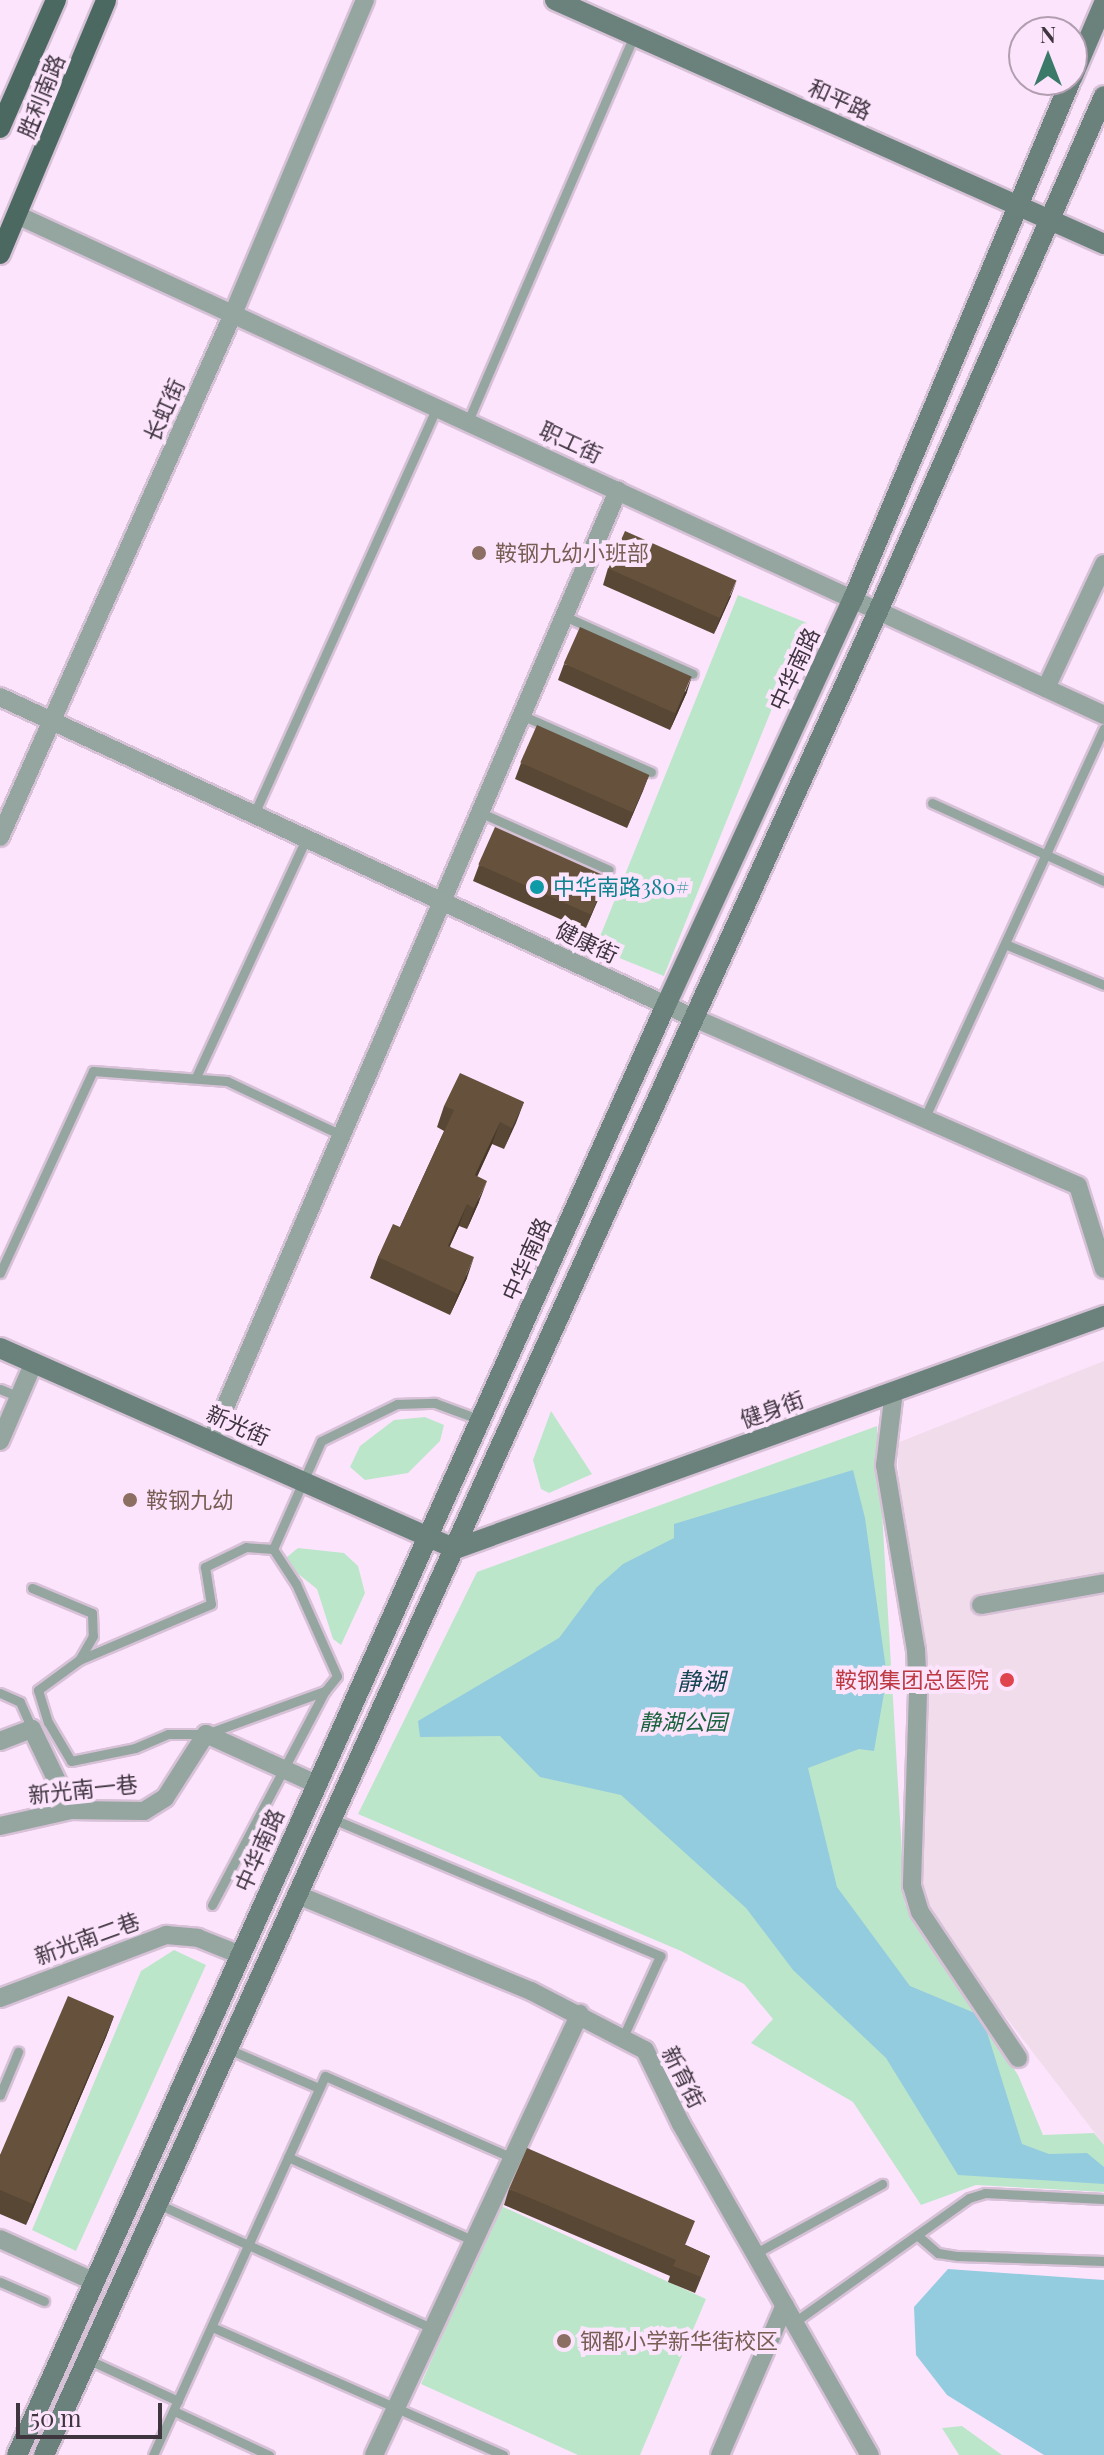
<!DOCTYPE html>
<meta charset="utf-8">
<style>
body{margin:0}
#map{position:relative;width:1104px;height:2455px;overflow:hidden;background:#fde4fd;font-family:"Playfair Display","Noto Sans SC",serif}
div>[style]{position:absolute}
.medical>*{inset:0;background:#f1dceb}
.green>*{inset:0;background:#bce6ca;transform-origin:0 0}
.water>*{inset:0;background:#94ccdf}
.roads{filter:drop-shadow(2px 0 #d7c1d7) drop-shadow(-2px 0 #d7c1d7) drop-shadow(0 2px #d7c1d7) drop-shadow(0 -2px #d7c1d7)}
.lane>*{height:9px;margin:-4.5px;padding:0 4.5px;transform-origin:4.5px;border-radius:4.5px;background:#95a5a0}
.street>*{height:18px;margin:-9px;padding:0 9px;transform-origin:9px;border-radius:9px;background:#95a5a0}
.secondary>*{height:20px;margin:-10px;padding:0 10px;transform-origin:10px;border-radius:10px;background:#6a827b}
.primary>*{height:20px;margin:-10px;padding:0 10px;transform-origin:10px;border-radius:10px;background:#4c6961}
.wall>*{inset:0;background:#584734}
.shaded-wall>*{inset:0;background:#47392a}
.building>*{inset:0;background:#66523c;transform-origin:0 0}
.dots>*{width:22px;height:22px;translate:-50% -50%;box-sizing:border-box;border:4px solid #fde4fd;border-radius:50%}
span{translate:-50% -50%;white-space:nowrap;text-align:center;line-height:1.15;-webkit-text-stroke:8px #fde4fd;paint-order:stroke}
.street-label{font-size:22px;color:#3f353f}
.education-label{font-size:22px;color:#785e54}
.left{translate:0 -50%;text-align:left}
.culture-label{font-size:22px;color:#0d838f}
.health-label{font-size:22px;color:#be3a42}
.right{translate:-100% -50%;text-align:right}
.park-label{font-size:22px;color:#19623d;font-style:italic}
.water-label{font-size:24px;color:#154654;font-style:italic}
.north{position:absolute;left:1008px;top:16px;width:80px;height:80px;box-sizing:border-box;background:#fde4fd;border:2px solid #b19eb1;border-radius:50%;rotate:0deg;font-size:22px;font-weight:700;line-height:32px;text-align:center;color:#3f353f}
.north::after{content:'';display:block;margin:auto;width:28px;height:36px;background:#3b7a68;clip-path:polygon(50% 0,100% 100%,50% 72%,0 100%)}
.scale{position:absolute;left:16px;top:2403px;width:146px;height:36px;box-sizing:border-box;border:4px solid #3f353f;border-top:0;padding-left:10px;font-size:24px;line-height:28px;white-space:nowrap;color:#3f353f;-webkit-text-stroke:6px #fde4fd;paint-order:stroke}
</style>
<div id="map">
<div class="medical">
<i style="clip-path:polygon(1104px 1361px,1104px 2145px,919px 1904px,897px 1443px)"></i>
</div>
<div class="green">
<i style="left:738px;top:595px;width:74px;height:381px;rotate:22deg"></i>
<i style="clip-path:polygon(551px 1411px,592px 1474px,549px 1493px,541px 1489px,533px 1460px)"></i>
<i style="clip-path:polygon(425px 1417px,444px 1425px,440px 1441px,408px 1473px,365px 1480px,350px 1467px,360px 1446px,394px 1420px)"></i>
<i style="clip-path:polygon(877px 1426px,905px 1904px,1018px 2075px,1043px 2135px,1094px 2133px,1104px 2145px,1104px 2192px,976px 2185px,921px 2205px,853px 2102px,751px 2043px,773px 2019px,744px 1984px,681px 1951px,358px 1814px,477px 1572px)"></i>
<i style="clip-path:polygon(298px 1548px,344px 1553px,358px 1566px,365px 1593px,341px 1645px,333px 1639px,317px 1589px,287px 1565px,287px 1557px)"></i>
<i style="clip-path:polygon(174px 1950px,206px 1965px,76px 2251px,32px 2230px,141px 1971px)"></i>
<i style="clip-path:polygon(499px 2205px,706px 2299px,640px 2455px,578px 2455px,421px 2384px)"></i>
<i style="clip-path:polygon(962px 2426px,1002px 2455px,959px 2455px,942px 2428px)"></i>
</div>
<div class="water">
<i style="clip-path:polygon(853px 1470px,865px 1518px,887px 1676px,874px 1751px,859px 1749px,808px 1768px,837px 1887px,910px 1986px,982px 2016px,1022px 2144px,1049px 2154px,1087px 2153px,1104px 2167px,1104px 2184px,958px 2175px,886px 2058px,793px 1970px,746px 1908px,621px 1795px,540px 1777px,500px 1736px,420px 1737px,418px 1721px,559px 1638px,597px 1587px,623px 1564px,674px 1538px,674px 1524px)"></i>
<i style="clip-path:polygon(948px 2269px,1104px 2280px,1104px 2455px,1044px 2455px,947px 2395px,916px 2355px,914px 2307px)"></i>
</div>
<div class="roads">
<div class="lane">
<i style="left:468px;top:421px;width:420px;rotate:-66.7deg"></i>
<i style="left:564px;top:616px;width:141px;rotate:24.2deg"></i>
<i style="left:521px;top:715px;width:142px;rotate:23.7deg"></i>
<i style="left:932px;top:803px;width:189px;rotate:24.4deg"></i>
<i style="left:479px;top:812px;width:142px;rotate:24deg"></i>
<i style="left:254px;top:814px;width:446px;rotate:-65.8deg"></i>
<i style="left:1005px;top:944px;width:107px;rotate:22.5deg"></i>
<i style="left:196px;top:1077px;width:264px;rotate:-65.2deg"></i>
<i style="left:925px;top:1117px;width:428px;rotate:-65.3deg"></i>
<i style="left:0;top:1273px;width:222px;rotate:-65.3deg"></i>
<i style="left:93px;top:1071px;width:134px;rotate:4.3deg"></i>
<i style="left:227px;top:1081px;width:126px;rotate:25.3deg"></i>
<i style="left:0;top:1389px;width:21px;rotate:23deg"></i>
<i style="left:273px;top:1549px;width:27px;rotate:-176deg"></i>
<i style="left:246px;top:1547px;width:46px;rotate:154deg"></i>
<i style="left:205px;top:1567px;width:37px;rotate:81deg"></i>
<i style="left:211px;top:1604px;width:143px;rotate:157deg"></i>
<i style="left:79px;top:1660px;width:51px;rotate:143.8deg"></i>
<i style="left:38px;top:1690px;width:34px;rotate:73deg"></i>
<i style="left:48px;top:1722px;width:45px;rotate:59.5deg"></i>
<i style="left:71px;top:1761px;width:65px;rotate:-11.5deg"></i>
<i style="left:135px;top:1748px;width:36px;rotate:-23deg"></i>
<i style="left:168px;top:1734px;width:38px"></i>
<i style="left:206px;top:1734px;width:127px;rotate:-19.9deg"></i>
<i style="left:325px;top:1691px;width:19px;rotate:-51deg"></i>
<i style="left:337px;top:1676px;width:101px;rotate:-114deg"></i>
<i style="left:296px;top:1584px;width:42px;rotate:-123.3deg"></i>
<i style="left:273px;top:1549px;width:118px;rotate:-66deg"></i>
<i style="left:321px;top:1441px;width:85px;rotate:-26deg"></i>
<i style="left:397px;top:1404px;width:38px;rotate:-2deg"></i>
<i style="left:435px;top:1403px;width:49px;rotate:20.3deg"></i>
<i style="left:32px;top:1588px;width:65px;rotate:22.6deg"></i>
<i style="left:92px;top:1613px;width:23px;rotate:88deg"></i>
<i style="left:93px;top:1636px;width:28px;rotate:120deg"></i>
<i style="left:0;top:1693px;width:22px;rotate:24deg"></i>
<i style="left:20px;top:1702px;width:30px;rotate:66deg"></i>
<i style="left:333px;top:1819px;width:355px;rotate:22.7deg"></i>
<i style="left:660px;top:1956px;width:89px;rotate:114.6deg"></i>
<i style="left:212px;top:1905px;width:242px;rotate:-62.2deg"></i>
<i style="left:228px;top:2049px;width:99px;rotate:23.2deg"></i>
<i style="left:0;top:2095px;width:47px;rotate:-67.3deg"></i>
<i style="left:288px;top:2157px;width:204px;rotate:24.3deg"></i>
<i style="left:158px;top:2204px;width:302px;rotate:24.4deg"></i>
<i style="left:917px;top:2235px;width:28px;rotate:41deg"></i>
<i style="left:938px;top:2253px;width:20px;rotate:9deg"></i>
<i style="left:958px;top:2256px;width:146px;rotate:2deg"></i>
<i style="left:756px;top:2253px;width:144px;rotate:-28.7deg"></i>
<i style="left:0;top:2282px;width:48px;rotate:23.4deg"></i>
<i style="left:796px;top:2321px;width:212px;rotate:-35.4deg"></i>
<i style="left:969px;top:2198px;width:17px;rotate:-17deg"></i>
<i style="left:985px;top:2193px;width:119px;rotate:2.9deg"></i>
<i style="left:212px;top:2327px;width:318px;rotate:23.7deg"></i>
<i style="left:87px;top:2359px;width:100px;rotate:24.8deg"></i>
<i style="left:174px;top:2411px;width:105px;rotate:24.9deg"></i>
<i style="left:153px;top:2455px;width:416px;rotate:-65.6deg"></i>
<i style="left:325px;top:2076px;width:205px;rotate:23.6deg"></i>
</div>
<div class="street">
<i style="left:17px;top:215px;width:1196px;rotate:24.7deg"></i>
<i style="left:1046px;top:688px;width:137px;rotate:-64.9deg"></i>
<i style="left:0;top:697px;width:762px;rotate:24.82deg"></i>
<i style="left:692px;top:1017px;width:421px;rotate:23.6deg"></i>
<i style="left:1078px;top:1186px;width:87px;rotate:72.6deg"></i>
<i style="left:0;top:837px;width:573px;rotate:-65.99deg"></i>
<i style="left:233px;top:314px;width:341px;rotate:-67.2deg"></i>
<i style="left:894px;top:1391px;width:75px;rotate:96.9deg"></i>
<i style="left:885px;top:1465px;width:188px;rotate:80.5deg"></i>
<i style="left:916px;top:1650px;width:42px;rotate:87.3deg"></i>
<i style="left:918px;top:1692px;width:194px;rotate:91.8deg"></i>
<i style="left:912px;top:1886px;width:27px;rotate:73deg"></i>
<i style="left:920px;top:1912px;width:176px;rotate:56.1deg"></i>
<i style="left:211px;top:1440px;width:1033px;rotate:-66.79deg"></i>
<i style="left:0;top:1441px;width:86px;rotate:-66.7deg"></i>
<i style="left:981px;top:1605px;width:125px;rotate:-10.1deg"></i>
<i style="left:0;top:1741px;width:34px;rotate:-21deg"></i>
<i style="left:32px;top:1729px;width:90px;rotate:64.3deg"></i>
<i style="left:0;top:1826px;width:73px;rotate:-12.7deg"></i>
<i style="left:71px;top:1810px;width:73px;rotate:0.8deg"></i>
<i style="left:144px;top:1811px;width:25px;rotate:-32deg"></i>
<i style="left:165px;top:1798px;width:76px;rotate:-57.4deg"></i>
<i style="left:206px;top:1734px;width:121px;rotate:24.4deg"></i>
<i style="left:298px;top:1895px;width:252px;rotate:22.4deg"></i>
<i style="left:531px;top:1991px;width:128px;rotate:27.4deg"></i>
<i style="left:645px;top:2050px;width:82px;rotate:64.1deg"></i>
<i style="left:681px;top:2124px;width:381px;rotate:60.3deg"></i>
<i style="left:0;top:1998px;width:178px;rotate:-20.8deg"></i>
<i style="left:166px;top:1935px;width:32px;rotate:5deg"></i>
<i style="left:198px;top:1938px;width:43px;rotate:21.8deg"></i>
<i style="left:0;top:2239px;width:102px;rotate:24.3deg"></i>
<i style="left:374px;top:2455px;width:487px;rotate:-65deg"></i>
<i style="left:720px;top:2455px;width:163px;rotate:-66.6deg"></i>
</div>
<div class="secondary">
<i style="left:555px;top:0;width:601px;rotate:23.96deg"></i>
<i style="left:1072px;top:78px;width:82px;rotate:-66.9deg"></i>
<i style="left:0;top:1348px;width:497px;rotate:23.8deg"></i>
<i style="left:455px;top:1549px;width:690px;rotate:-19.75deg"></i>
<i style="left:17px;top:2455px;width:1589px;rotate:-65.89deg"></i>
<i style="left:666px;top:1005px;width:447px;rotate:-65.3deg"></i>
<i style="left:853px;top:599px;width:563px;rotate:-67.22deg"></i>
<i style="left:44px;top:2455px;width:2026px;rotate:-65.66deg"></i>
<i style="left:879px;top:609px;width:560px;rotate:-66.32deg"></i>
</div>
<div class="primary">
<i style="left:0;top:128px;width:140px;rotate:-66.4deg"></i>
<i style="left:0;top:254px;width:275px;rotate:-67.3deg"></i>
</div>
</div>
<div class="wall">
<i style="clip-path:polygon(608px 568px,731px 596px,714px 634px,603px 585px)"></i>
<i style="clip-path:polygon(564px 664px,687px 692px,670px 730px,558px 680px)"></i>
<i style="clip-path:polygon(521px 763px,649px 775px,627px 828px,515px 779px)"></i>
<i style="clip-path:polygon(479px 865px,607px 877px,585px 930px,473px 881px)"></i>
<i style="clip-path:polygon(524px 1102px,504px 1149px,492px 1144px,477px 1176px,479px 1202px,467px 1229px,459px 1226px,450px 1246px,467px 1278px,450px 1315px,370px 1278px,378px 1257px,400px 1227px,444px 1131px,437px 1127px,444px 1106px)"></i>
<i style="clip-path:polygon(114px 2016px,106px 2037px,26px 2225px,0 2214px,0 2155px)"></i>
<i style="clip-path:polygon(509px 2189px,686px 2245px,710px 2256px,695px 2293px,668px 2282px,670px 2276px,504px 2205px)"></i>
</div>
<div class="shaded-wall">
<i style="clip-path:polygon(737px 580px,731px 596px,714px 634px,720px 618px)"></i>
<i style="clip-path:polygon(692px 676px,687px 692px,670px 730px,676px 713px)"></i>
<i style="clip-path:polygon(649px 775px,643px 791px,627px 828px,633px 812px)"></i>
<i style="clip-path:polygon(607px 877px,601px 893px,585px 930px,591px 914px)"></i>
<i style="clip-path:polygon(524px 1102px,516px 1123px,504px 1149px,512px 1128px)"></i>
<i style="clip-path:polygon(500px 1122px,492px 1144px,468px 1197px,475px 1175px)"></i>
<i style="clip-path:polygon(487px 1181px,479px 1202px,467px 1229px,474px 1208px)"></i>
<i style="clip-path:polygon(467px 1204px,459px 1226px,440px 1267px,448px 1246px)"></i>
<i style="clip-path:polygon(474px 1257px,467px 1278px,450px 1315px,458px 1294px)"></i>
<i style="clip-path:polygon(114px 2016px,106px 2037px,26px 2225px,33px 2204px)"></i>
</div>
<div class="building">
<i style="left:625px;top:531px;width:122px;height:41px;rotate:24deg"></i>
<i style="left:580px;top:627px;width:122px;height:40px;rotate:24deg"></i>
<i style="left:537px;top:725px;width:123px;height:41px;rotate:24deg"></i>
<i style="left:495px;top:827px;width:123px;height:41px;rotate:24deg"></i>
<i style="clip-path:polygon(460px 1073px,524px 1102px,512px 1128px,500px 1122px,475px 1175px,487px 1181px,474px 1208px,467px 1204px,448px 1246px,474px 1257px,458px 1294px,378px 1257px,393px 1224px,400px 1227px,454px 1110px,444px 1106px)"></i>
<i style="clip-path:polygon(68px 1996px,114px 2016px,33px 2204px,0 2190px,0 2155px)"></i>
<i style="clip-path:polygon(527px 2148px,695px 2221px,685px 2245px,710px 2256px,701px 2277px,673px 2266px,676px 2260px,509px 2189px)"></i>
</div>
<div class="dots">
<i style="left:479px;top:553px;background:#8d6e63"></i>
<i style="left:537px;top:887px;background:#0f9aa8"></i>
<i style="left:130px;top:1500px;background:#8d6e63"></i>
<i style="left:1007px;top:1680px;background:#e0444e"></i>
<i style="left:564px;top:2341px;background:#8d6e63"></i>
</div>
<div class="street-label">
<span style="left:41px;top:96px;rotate:-68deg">胜利南路</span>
<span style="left:840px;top:99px;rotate:24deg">和平路</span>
<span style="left:164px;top:410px;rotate:-66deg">长虹街</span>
<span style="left:571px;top:442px;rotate:25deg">职工街</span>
<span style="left:794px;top:669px;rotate:-65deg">中华南路</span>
<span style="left:587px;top:942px;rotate:25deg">健康街</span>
<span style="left:526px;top:1259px;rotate:-66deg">中华南路</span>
<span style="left:772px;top:1409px;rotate:-20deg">健身街</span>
<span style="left:238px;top:1425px;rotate:24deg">新光街</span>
<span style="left:83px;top:1789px;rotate:-6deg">新光南一巷</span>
<span style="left:259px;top:1850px;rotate:-66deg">中华南路</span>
<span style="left:87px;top:1938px;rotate:-20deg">新光南二巷</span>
<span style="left:684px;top:2077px;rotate:63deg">新育街</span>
</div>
<div class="education-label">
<span class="left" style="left:495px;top:553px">鞍钢九幼小班部</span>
<span class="left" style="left:146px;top:1500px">鞍钢九幼</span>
<span class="left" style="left:580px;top:2341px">钢都小学新华街校区</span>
</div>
<div class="culture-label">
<span class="left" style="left:553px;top:887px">中华南路380#</span>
</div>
<div class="health-label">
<span class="right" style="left:989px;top:1680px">鞍钢集团总医院</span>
</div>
<div class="park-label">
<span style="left:683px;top:1722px">静湖公园</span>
</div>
<div class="water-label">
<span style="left:701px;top:1681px">静湖</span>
</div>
<div class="north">N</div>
<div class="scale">50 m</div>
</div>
